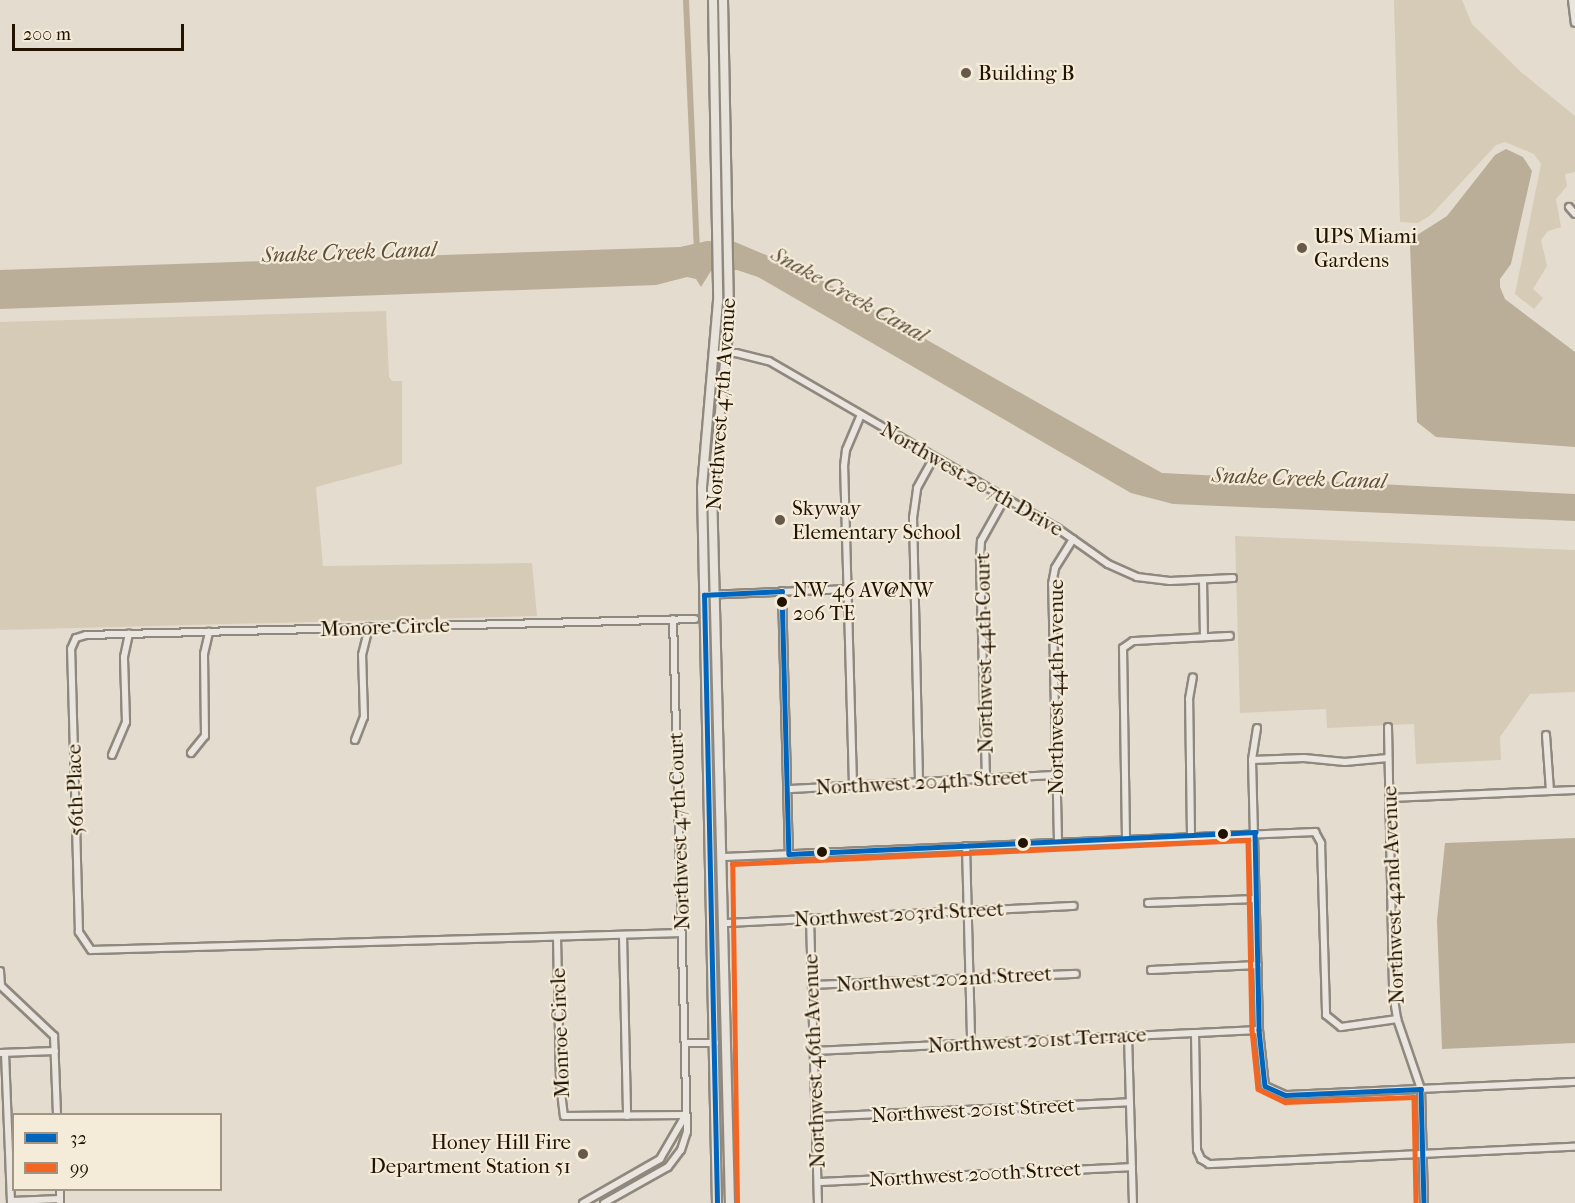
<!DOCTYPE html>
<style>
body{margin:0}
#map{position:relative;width:1575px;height:1203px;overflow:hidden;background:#e4dcce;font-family:"IM FELL French Canon",serif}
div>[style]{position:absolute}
.green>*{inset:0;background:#d6cbb6}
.water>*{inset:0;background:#bbae99}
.canal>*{height:6px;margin:-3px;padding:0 3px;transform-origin:3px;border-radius:3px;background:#bbae99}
.roads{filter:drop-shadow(2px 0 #8f887e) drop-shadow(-2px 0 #8f887e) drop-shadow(0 2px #8f887e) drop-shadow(0 -2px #8f887e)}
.minor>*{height:6px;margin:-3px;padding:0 3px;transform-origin:3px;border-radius:3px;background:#eae6df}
.major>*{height:8px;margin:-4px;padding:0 4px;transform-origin:4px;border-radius:4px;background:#e7e2da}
.bus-1>*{height:4.5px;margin:-2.25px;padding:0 2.25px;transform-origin:2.25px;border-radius:2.25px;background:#0065bd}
.bus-2>*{height:4.5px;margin:-2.25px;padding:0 2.25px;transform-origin:2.25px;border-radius:2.25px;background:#f26522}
.dots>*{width:16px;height:16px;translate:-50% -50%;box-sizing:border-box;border:3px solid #f4ebd9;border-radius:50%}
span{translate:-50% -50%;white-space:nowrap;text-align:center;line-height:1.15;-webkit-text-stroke:4.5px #f4ebd9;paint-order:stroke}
.bus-label{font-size:20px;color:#221301}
.left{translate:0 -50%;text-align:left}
.poi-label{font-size:21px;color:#221301}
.right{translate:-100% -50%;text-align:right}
.street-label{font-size:21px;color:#221301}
.water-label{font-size:22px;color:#5f503b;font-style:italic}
.legend{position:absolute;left:12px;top:1113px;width:210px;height:78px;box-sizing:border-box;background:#f4ebd9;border:2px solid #a09583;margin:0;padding:8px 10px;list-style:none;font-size:18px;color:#221301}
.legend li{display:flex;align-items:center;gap:12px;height:30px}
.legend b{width:30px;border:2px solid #a09583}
.scale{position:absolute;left:12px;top:24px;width:172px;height:27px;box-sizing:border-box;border:3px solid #221301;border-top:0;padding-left:8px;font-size:18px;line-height:21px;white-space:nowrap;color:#221301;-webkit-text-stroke:4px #f4ebd9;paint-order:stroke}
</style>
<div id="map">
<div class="green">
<i style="clip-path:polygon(1394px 0,1462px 0,1472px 24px,1522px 73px,1575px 116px,1575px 172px,1565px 174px,1567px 186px,1556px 199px,1561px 227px,1548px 231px,1541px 240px,1547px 266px,1533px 289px,1543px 298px,1534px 309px,1515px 294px,1541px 164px,1534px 154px,1505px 142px,1496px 145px,1431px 215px,1418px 223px,1400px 222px)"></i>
<i style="clip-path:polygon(386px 311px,389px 377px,392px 381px,402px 381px,402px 464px,316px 487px,323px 566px,532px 563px,537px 616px,0 630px,0 322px)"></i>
<i style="clip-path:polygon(1235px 536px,1575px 550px,1575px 692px,1530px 694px,1500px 737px,1501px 760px,1416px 764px,1414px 724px,1327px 728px,1326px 709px,1240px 713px)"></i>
</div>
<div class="water">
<i style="clip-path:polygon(1506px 149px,1523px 157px,1532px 171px,1511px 264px,1500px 279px,1500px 287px,1505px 299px,1575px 352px,1575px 447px,1436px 437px,1417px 422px,1410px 245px,1414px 237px,1447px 216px,1495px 155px)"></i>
<i style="clip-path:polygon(707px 241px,735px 242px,809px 273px,1162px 473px,1575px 494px,1575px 521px,1173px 504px,1131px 493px,758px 277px,737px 270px,711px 271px,701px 287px,696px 279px,687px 277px,656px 285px,0 309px,0 270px,680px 247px)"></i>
<i style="clip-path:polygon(1575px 838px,1575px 1043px,1442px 1049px,1437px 920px,1445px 843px)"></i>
</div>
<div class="canal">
<i style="left:686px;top:0;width:250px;rotate:87.5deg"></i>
</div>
<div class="roads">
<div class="minor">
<i style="left:1572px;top:0;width:23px;rotate:83deg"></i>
<i style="left:1569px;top:207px;width:9px;rotate:49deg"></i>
<i style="left:716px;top:354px;width:20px;rotate:-3deg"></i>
<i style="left:736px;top:353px;width:34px;rotate:14deg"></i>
<i style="left:769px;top:361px;width:333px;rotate:30.1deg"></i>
<i style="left:1057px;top:528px;width:62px;rotate:35.2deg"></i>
<i style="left:1108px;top:564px;width:32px;rotate:24deg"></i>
<i style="left:1137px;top:577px;width:33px;rotate:7deg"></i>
<i style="left:1170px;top:581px;width:63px;rotate:-2.7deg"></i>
<i style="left:1203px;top:580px;width:57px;rotate:89deg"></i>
<i style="left:782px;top:591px;width:263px;rotate:88.5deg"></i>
<i style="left:704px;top:595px;width:143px;rotate:-2.4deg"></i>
<i style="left:1388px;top:727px;width:266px;rotate:88.9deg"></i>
<i style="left:1393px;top:993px;width:26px;rotate:81deg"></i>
<i style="left:1397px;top:1019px;width:74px;rotate:71.1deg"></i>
<i style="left:1421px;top:1089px;width:114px;rotate:88.5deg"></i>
<i style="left:1257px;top:728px;width:32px;rotate:99deg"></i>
<i style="left:1252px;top:760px;width:270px;rotate:88.5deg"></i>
<i style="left:1259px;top:1030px;width:56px;rotate:83.9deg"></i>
<i style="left:1265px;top:1086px;width:22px;rotate:24deg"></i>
<i style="left:1285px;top:1095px;width:290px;rotate:-2.6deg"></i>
<i style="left:1546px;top:735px;width:56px;rotate:85.9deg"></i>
<i style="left:355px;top:740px;width:25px;rotate:-69deg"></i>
<i style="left:364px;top:717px;width:62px;rotate:-91.8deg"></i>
<i style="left:362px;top:655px;width:29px;rotate:-76deg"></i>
<i style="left:191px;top:753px;width:22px;rotate:-51deg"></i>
<i style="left:205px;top:736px;width:82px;rotate:-90.7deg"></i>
<i style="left:204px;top:654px;width:23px;rotate:-77deg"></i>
<i style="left:112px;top:755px;width:36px;rotate:-67deg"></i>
<i style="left:126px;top:722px;width:65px;rotate:-91.8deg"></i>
<i style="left:124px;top:657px;width:24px;rotate:-78deg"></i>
<i style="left:1252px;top:760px;width:52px;rotate:-2.2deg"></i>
<i style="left:1304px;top:758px;width:41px;rotate:5.6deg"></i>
<i style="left:1345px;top:762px;width:43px;rotate:-5.3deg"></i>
<i style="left:986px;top:778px;width:219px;rotate:-91.6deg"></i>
<i style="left:980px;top:559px;width:18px;rotate:-87deg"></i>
<i style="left:981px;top:541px;width:49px;rotate:-60.8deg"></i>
<i style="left:919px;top:781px;width:263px;rotate:-91.3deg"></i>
<i style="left:913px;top:518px;width:30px;rotate:-82deg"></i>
<i style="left:917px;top:488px;width:35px;rotate:-61deg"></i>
<i style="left:853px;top:785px;width:319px;rotate:-91.6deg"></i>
<i style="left:844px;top:466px;width:16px;rotate:-83deg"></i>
<i style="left:846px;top:450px;width:38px;rotate:-67deg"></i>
<i style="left:789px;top:789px;width:267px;rotate:-3deg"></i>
<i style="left:1390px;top:798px;width:185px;rotate:-2.5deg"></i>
<i style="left:1191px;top:835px;width:136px;rotate:-90.8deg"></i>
<i style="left:1189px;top:699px;width:22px;rotate:-80deg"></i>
<i style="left:1126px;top:838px;width:190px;rotate:-90.9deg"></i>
<i style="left:1123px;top:648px;width:12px;rotate:-35deg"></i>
<i style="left:1133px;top:641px;width:97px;rotate:-3deg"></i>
<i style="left:1058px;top:841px;width:257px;rotate:-91.3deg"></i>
<i style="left:1052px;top:584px;width:16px;rotate:-79deg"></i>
<i style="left:1055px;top:568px;width:34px;rotate:-58deg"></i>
<i style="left:966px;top:846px;width:197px;rotate:88.5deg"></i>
<i style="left:724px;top:857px;width:592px;rotate:-2.42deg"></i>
<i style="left:1315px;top:832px;width:13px;rotate:61deg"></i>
<i style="left:1321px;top:843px;width:172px;rotate:88.3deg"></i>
<i style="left:1326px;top:1015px;width:19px;rotate:39deg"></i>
<i style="left:1341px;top:1027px;width:57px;rotate:-8.1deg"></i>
<i style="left:1148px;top:903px;width:108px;rotate:-2.1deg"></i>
<i style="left:810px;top:918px;width:285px;rotate:88.4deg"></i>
<i style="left:725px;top:923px;width:349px;rotate:-2.8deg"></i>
<i style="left:682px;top:933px;width:591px;rotate:178.35deg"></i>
<i style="left:91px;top:950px;width:22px;rotate:-124deg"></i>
<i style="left:79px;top:932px;width:283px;rotate:-91.6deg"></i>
<i style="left:71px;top:649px;width:12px;rotate:-66deg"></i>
<i style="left:76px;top:638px;width:10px;rotate:-17deg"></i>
<i style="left:86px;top:635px;width:609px;rotate:-1.5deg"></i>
<i style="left:623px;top:935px;width:181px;rotate:88.7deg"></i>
<i style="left:557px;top:937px;width:147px;rotate:88.8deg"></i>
<i style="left:560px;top:1084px;width:32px;rotate:83deg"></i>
<i style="left:564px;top:1116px;width:121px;rotate:-0.5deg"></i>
<i style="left:1151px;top:970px;width:107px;rotate:-2.7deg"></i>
<i style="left:0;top:971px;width:15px;rotate:86deg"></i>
<i style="left:1px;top:986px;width:73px;rotate:43.3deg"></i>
<i style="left:54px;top:1036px;width:78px;rotate:87.8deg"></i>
<i style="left:812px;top:985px;width:264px;rotate:-2.4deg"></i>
<i style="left:1195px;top:1033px;width:117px;rotate:89deg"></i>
<i style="left:1197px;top:1150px;width:10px;rotate:66deg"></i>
<i style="left:1201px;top:1159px;width:9px;rotate:32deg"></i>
<i style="left:1209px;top:1164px;width:366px;rotate:-2.7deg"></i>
<i style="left:1128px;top:1036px;width:167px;rotate:88.3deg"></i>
<i style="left:685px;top:1043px;width:30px"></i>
<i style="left:814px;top:1051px;width:445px;rotate:-2.7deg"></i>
<i style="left:0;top:1053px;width:55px;rotate:-2.1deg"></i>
<i style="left:5px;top:1053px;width:150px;rotate:87.7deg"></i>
<i style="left:815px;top:1117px;width:315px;rotate:-2.7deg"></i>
<i style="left:818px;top:1182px;width:314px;rotate:-2.7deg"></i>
<i style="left:60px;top:1190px;width:12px;rotate:90deg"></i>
<i style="left:12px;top:1201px;width:48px;rotate:-2.4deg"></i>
<i style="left:583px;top:1203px;width:89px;rotate:-29.7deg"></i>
<i style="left:660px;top:1159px;width:50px;rotate:-59.8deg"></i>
<i style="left:604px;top:1203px;width:73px;rotate:-29.4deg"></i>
<i style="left:668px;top:1167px;width:21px;rotate:-53deg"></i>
<i style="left:681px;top:1150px;width:19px;rotate:-72deg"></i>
<i style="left:687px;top:1132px;width:513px;rotate:-91.56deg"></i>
</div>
<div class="major">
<i style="left:713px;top:0;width:301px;rotate:89deg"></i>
<i style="left:718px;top:301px;width:188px;rotate:94.9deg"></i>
<i style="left:702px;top:488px;width:715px;rotate:88.8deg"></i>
<i style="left:723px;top:0;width:323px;rotate:88.9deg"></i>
<i style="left:729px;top:323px;width:167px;rotate:95.8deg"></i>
<i style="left:712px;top:489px;width:714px;rotate:88.56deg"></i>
</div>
</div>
<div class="bus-1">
<i style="left:717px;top:1203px;width:608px;rotate:-91.22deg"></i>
<i style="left:704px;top:595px;width:78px;rotate:-2.9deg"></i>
<i style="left:782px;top:591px;width:263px;rotate:88.5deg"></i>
<i style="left:789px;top:854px;width:467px;rotate:-2.7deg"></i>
<i style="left:1255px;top:832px;width:198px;rotate:88.8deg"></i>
<i style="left:1259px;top:1030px;width:56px;rotate:83.9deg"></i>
<i style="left:1265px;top:1086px;width:22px;rotate:24deg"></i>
<i style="left:1285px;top:1095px;width:136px;rotate:-2.5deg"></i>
<i style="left:1421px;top:1089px;width:114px;rotate:88.5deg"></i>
</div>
<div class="bus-2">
<i style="left:737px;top:1203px;width:339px;rotate:-90.8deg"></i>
<i style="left:732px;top:864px;width:517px;rotate:-2.66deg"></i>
<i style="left:1248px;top:840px;width:190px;rotate:88.8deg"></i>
<i style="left:1252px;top:1030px;width:59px;rotate:84.2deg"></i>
<i style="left:1258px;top:1089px;width:30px;rotate:26deg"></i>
<i style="left:1285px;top:1102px;width:129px;rotate:-2.2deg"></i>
<i style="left:1414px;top:1097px;width:106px;rotate:88.9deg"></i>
</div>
<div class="dots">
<i style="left:966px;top:73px;background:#665949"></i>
<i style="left:1302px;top:248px;background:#665949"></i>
<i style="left:780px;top:520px;background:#665949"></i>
<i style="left:782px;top:602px;background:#221301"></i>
<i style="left:1223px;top:834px;background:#221301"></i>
<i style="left:1023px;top:843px;background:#221301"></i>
<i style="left:822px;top:852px;background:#221301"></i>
<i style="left:583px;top:1154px;background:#665949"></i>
</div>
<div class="bus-label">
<span class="left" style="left:793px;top:602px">NW 46 AV@NW<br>206 TE</span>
</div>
<div class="poi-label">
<span class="left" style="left:978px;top:73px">Building B</span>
<span class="left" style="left:1314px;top:248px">UPS Miami<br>Gardens</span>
<span class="left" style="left:792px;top:520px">Skyway<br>Elementary School</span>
<span class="right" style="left:571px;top:1154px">Honey Hill Fire<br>Department Station 51</span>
</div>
<div class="street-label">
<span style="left:721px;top:404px;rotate:-86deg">Northwest 47th Avenue</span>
<span style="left:972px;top:479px;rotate:30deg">Northwest 207th Drive</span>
<span style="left:385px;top:627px;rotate:-2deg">Monore Circle</span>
<span style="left:984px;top:653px;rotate:-91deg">Northwest 44th Court</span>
<span style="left:1056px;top:687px;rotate:-90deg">Northwest 44th Avenue</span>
<span style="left:922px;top:782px;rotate:-3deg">Northwest 204th Street</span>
<span style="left:75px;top:790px;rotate:-92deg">56th Place</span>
<span style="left:679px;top:831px;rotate:-92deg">Northwest 47th Court</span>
<span style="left:1393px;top:895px;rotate:-92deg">Northwest 42nd Avenue</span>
<span style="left:899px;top:914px;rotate:-3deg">Northwest 203rd Street</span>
<span style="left:944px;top:979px;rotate:-3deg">Northwest 202nd Street</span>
<span style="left:560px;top:1033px;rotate:-92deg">Monroe Circle</span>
<span style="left:1037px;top:1040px;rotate:-3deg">Northwest 201st Terrace</span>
<span style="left:814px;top:1061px;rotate:-92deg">Northwest 46th Avenue</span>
<span style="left:973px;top:1110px;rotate:-3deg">Northwest 201st Street</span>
<span style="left:975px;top:1174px;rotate:-3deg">Northwest 200th Street</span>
</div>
<div class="water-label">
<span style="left:349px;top:253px;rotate:-2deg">Snake Creek Canal</span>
<span style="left:849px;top:295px;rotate:29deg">Snake Creek Canal</span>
<span style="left:1299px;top:479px;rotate:2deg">Snake Creek Canal</span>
</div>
<ul class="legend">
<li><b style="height:8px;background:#0065bd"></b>32</li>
<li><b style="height:8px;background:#f26522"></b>99</li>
</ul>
<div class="scale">200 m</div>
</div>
